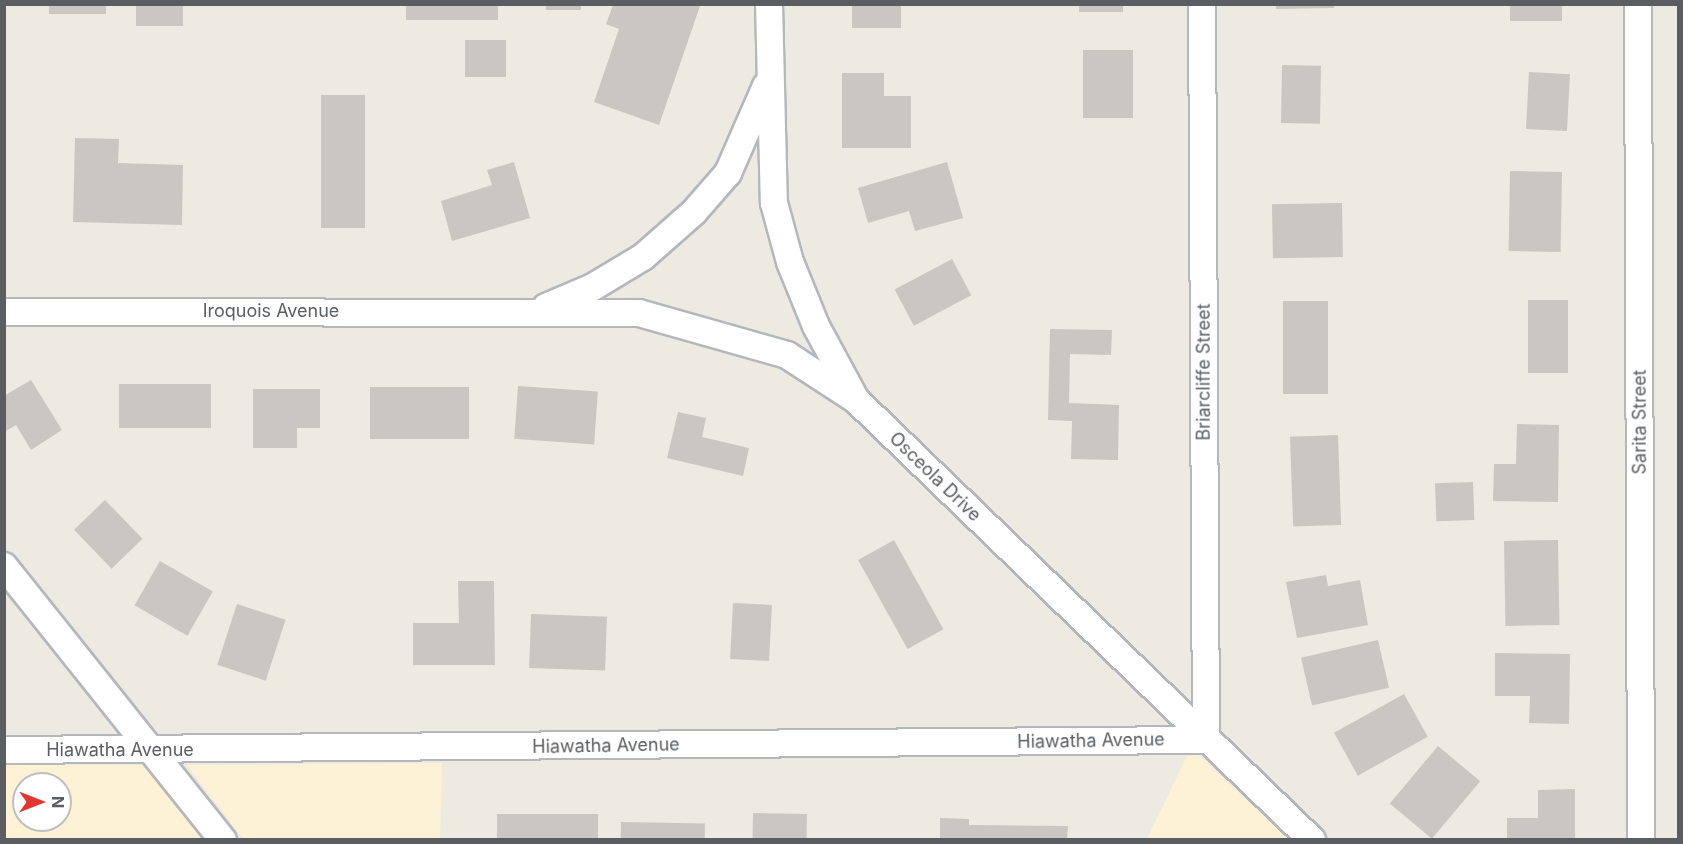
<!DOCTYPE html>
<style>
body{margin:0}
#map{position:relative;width:1683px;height:844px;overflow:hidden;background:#edeae2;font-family:Inter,sans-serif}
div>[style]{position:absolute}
.commercial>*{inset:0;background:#fdf2d6}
.building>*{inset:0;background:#cac6c1;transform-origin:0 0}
.roads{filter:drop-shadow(2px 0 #b4b8bc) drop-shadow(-2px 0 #b4b8bc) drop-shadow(0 2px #b4b8bc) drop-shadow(0 -2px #b4b8bc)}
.minor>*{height:26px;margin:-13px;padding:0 13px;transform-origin:13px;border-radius:13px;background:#fff}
span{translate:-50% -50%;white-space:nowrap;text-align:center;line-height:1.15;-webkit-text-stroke:4.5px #fff;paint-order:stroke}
.street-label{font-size:18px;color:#5a5e62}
.frame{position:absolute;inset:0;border:6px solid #5a5e62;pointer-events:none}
.north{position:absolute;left:12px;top:772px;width:60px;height:60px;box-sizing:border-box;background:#fff;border:2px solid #bdbfc0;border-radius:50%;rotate:90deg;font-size:16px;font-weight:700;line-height:24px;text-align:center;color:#5a5e62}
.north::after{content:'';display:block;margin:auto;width:21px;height:27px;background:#e43530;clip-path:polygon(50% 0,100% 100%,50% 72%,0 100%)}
</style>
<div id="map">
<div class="commercial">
<i style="clip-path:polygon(1199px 755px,1288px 839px,1147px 839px,1187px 756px)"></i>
<i style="clip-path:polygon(442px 763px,440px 840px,243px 839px,187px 765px)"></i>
<i style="clip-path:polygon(evenodd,5px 765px,145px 765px,202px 839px,5px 839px,5px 765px,24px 784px,60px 784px,60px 820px,24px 820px,24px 784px)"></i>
</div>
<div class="building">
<i style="left:49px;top:4px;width:57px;height:10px"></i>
<i style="left:136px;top:4px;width:47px;height:22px"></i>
<i style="left:406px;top:4px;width:92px;height:16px"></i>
<i style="left:546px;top:4px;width:35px;height:6px"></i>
<i style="left:852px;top:4px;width:49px;height:24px"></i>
<i style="clip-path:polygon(1276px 4px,1334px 4px,1334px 8px,1276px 9px)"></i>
<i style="left:1510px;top:4px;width:52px;height:17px"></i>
<i style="clip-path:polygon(613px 5px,700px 6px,659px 125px,594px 102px,619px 29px,606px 24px)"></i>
<i style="left:1079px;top:5px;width:44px;height:7px"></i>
<i style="left:465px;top:40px;width:41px;height:37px"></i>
<i style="left:1083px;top:50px;width:50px;height:68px"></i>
<i style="left:1282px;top:65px;width:39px;height:58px;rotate:1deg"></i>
<i style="left:1529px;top:72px;width:41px;height:57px;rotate:3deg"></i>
<i style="clip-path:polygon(842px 73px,884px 73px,884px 96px,911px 96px,911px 148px,842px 148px)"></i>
<i style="left:321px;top:95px;width:44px;height:133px"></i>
<i style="clip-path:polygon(75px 138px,119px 139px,118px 163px,183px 165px,182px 225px,73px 222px)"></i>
<i style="clip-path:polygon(514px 162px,530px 218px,452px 241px,441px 201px,492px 185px,487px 170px)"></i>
<i style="clip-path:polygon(947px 162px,963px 218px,915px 231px,909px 211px,868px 223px,858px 188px)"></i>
<i style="left:1510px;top:171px;width:52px;height:80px;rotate:1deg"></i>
<i style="left:1342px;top:203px;width:54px;height:70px;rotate:89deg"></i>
<i style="left:952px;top:259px;width:41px;height:65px;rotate:62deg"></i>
<i style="left:1528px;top:300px;width:40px;height:73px"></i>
<i style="left:1283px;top:301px;width:45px;height:93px"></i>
<i style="clip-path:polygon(1050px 329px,1112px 330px,1111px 355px,1070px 354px,1069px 403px,1119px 405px,1118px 460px,1071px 459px,1072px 421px,1048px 420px)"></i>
<i style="clip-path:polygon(31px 380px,62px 430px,31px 450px,16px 425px,4px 432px,4px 396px)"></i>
<i style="left:119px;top:384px;width:92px;height:44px"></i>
<i style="left:518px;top:386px;width:80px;height:53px;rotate:4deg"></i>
<i style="left:370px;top:387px;width:99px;height:52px"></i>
<i style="clip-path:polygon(253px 389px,320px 389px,320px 428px,297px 428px,297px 448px,253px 448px)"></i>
<i style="clip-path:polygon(678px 412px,706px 418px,702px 437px,749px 448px,743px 476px,667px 458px)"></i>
<i style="clip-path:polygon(1517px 424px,1559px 425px,1558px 502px,1493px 501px,1494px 464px,1516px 464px)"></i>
<i style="left:1338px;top:435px;width:90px;height:48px;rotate:88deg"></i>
<i style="left:1473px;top:482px;width:38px;height:38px;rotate:88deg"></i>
<i style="left:105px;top:500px;width:54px;height:43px;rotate:46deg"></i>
<i style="left:894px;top:540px;width:102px;height:41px;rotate:61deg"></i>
<i style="left:1558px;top:540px;width:85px;height:54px;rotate:89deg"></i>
<i style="left:160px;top:561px;width:61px;height:51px;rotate:30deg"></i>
<i style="clip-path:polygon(1326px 575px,1328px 586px,1360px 580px,1368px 625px,1297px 638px,1286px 582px)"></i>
<i style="clip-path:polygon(458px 581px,494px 581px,495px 665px,413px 665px,413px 623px,459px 623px)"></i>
<i style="left:733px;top:603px;width:39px;height:56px;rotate:3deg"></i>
<i style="left:237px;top:604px;width:51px;height:64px;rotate:18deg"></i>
<i style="left:531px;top:614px;width:76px;height:54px;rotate:2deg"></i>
<i style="left:1378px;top:640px;width:49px;height:79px;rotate:77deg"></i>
<i style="clip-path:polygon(1495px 653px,1570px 654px,1569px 724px,1529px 723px,1530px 696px,1495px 696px)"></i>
<i style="left:1404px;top:694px;width:49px;height:80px;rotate:61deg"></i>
<i style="left:1438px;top:746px;width:55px;height:75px;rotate:40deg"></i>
<i style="clip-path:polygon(1575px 789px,1575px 840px,1507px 840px,1507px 818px,1538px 818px,1538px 790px)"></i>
<i style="left:753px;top:813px;width:54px;height:27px;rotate:1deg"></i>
<i style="left:598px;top:814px;width:26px;height:101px;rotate:90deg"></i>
<i style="clip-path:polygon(940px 818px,969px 819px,969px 825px,1068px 826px,1067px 840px,940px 840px)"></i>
<i style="left:621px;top:822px;width:84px;height:18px;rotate:1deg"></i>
</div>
<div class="roads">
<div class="minor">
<i style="left:769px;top:4px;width:199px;rotate:88.6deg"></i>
<i style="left:774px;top:203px;width:61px;rotate:74.8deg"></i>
<i style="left:790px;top:262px;width:69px;rotate:67.9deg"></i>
<i style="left:816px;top:326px;width:84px;rotate:61.6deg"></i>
<i style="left:856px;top:400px;width:634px;rotate:43.98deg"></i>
<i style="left:1638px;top:4px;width:836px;rotate:89.79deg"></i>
<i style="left:546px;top:307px;width:51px;rotate:-23.1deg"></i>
<i style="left:593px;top:287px;width:58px;rotate:-31deg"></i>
<i style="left:643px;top:257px;width:68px;rotate:-41.4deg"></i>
<i style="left:694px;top:212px;width:52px;rotate:-48.9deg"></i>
<i style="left:728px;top:173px;width:95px;rotate:-66.4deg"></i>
<i style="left:4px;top:312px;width:635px;rotate:0.09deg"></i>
<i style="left:639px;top:313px;width:154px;rotate:15.8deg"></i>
<i style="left:787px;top:355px;width:79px;rotate:33.1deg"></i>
<i style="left:4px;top:566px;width:351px;rotate:51.4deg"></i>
<i style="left:4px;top:750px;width:1202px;rotate:-0.48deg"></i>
<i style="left:1206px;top:740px;width:736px;rotate:-90.31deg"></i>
</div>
</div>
<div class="street-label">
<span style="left:271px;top:311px">Iroquois Avenue</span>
<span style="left:1204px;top:372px;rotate:-90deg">Briarcliffe Street</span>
<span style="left:1640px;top:422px;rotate:-90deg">Sarita Street</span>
<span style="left:935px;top:477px;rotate:44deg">Osceola Drive</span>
<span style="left:1091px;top:741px;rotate:-1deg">Hiawatha Avenue</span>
<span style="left:606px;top:746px;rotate:-1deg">Hiawatha Avenue</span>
<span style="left:120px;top:750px">Hiawatha Avenue</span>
</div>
<div class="frame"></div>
<div class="north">N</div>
</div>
